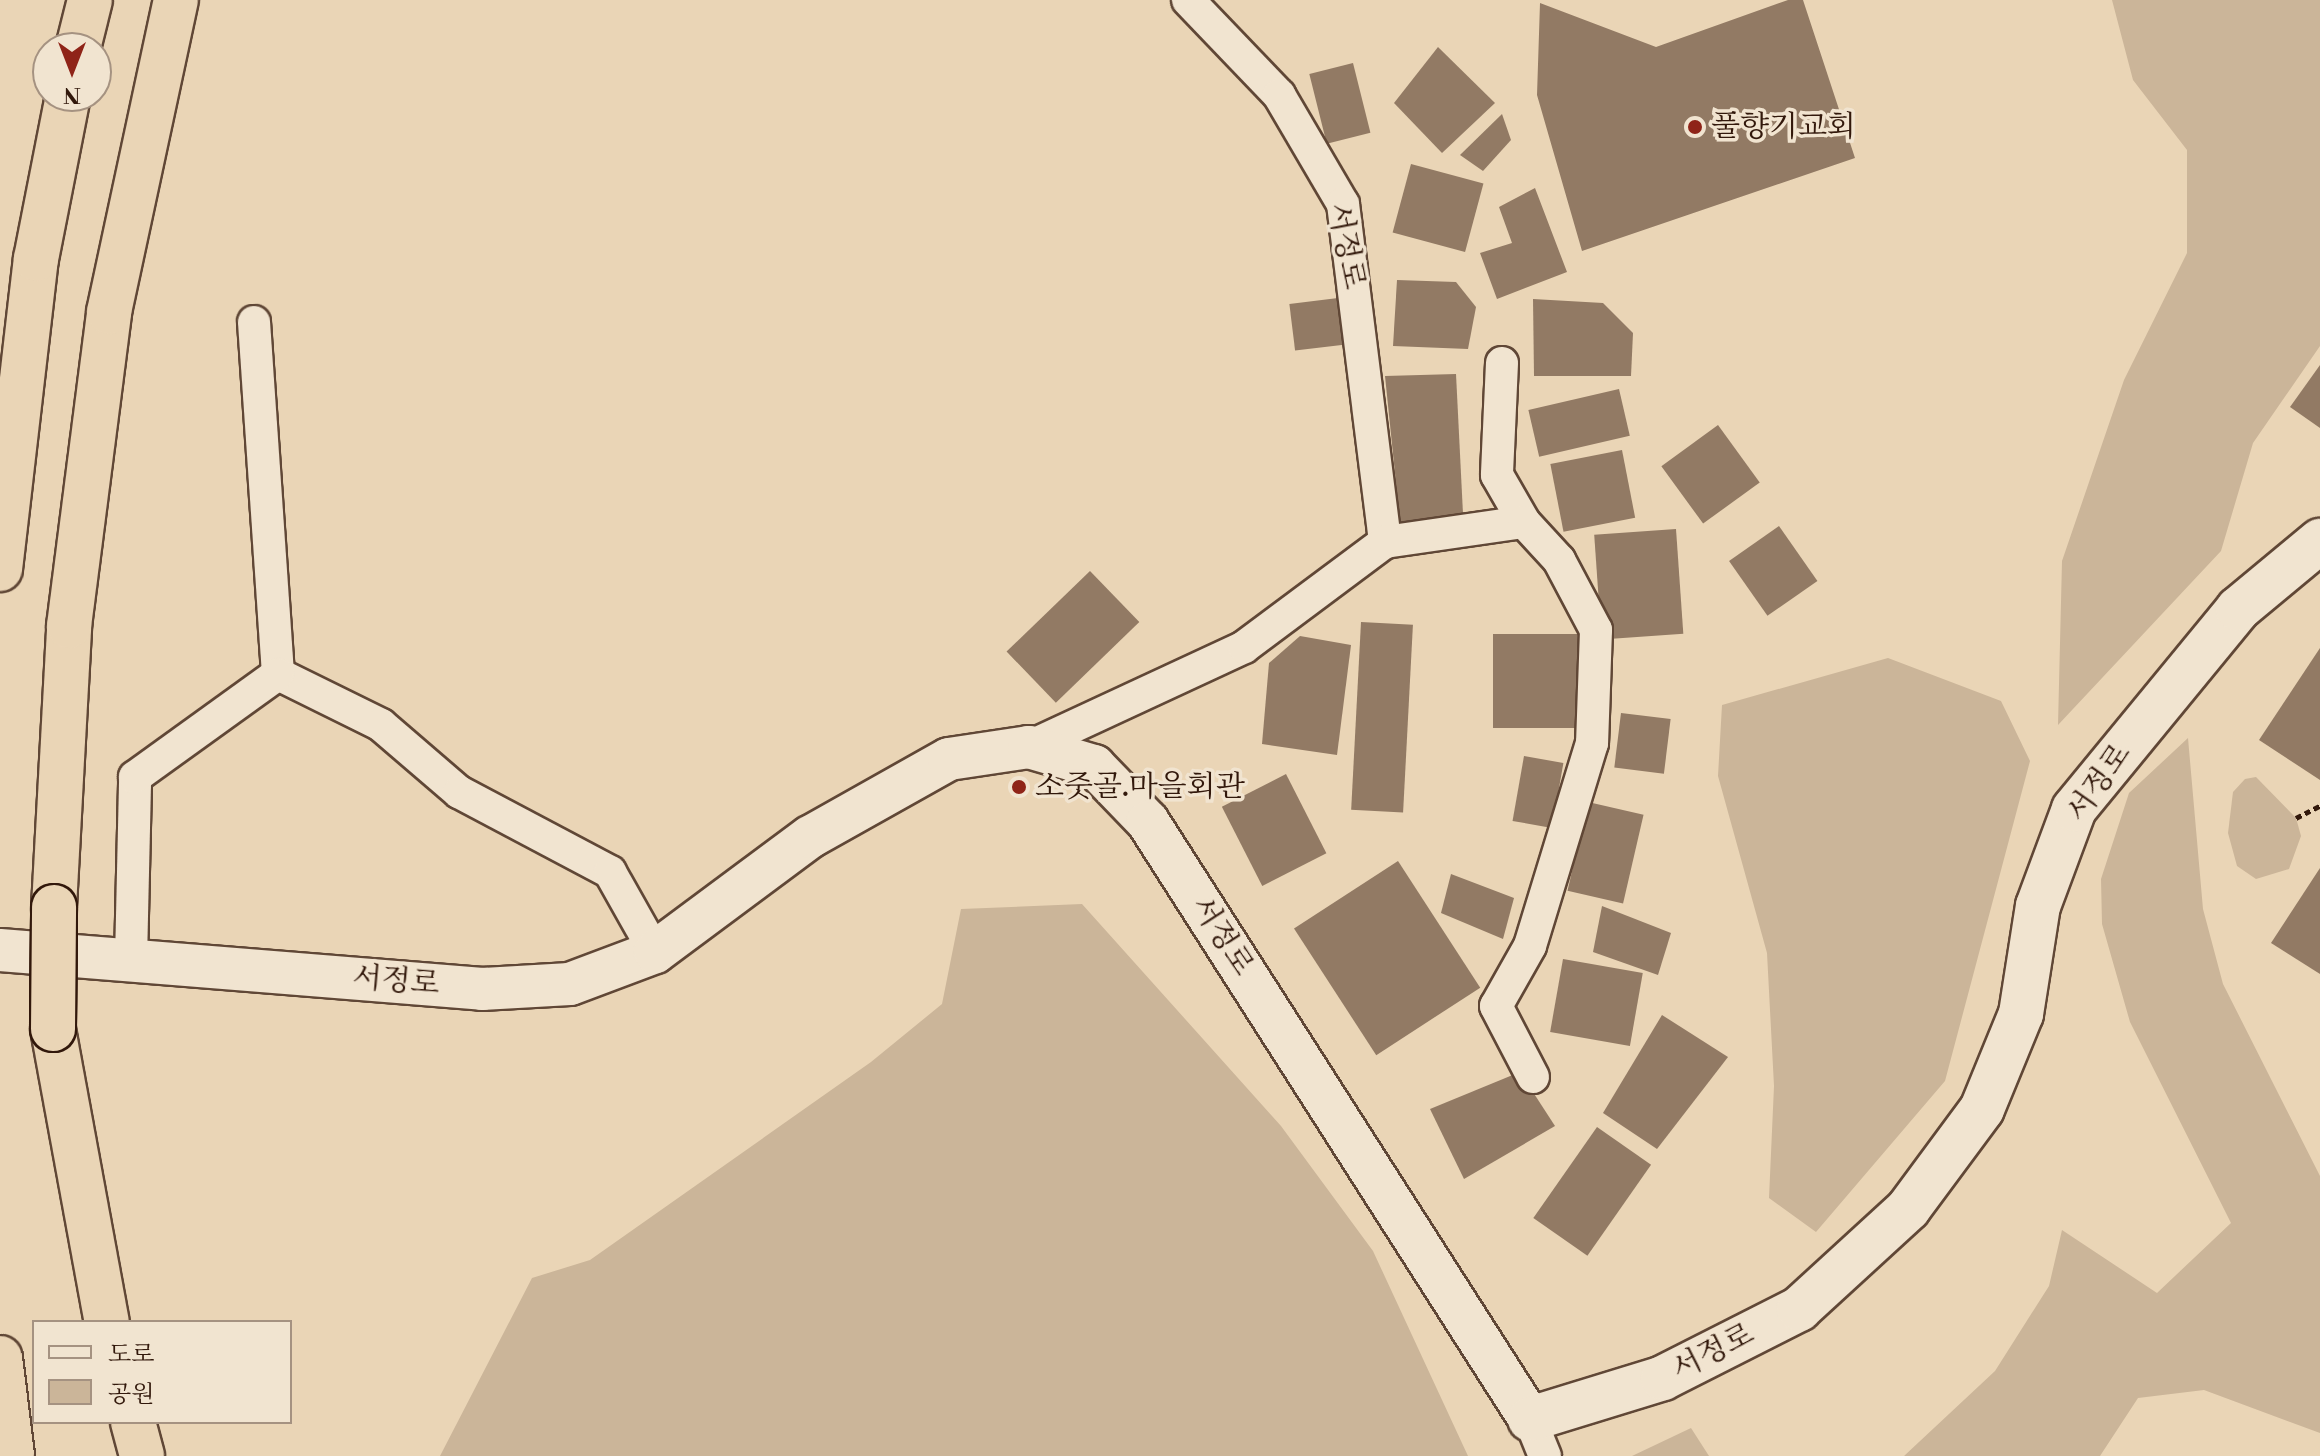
<!DOCTYPE html>
<meta charset="utf-8">
<style>
body{margin:0}
#map{position:relative;width:2320px;height:1456px;overflow:hidden;background:#ead5b6;font-family:"Libre Bodoni","Noto Serif KR",serif}
div>[style]{position:absolute}
.green>*{inset:0;background:#cbb599}
.building>*{inset:0;background:#927a64;transform-origin:0 0}
.path>*{height:5px;margin-top:-2.5px;transform-origin:0;background:repeating-linear-gradient(90deg,#32180b 0 6px,transparent 0 10px)}
.roads{filter:drop-shadow(2px 0 #604736) drop-shadow(-2px 0 #604736) drop-shadow(0 2px #604736) drop-shadow(0 -2px #604736)}
.minor>*{height:32px;margin:-16px;padding:0 16px;transform-origin:16px;border-radius:16px;background:#f1e4d0}
.tertiary>*{height:42px;margin:-21px;padding:0 21px;transform-origin:21px;border-radius:21px;background:#f1e4d0}
.secondary>*{height:44px;margin:-22px;padding:0 22px;transform-origin:22px;border-radius:22px;background:#f1e4d0}
.motorway>*{height:44px;margin:-22px;padding:0 22px;transform-origin:22px;border-radius:22px;background:#ead5b6}
.bridges{filter:drop-shadow(2px 0 #32180b) drop-shadow(-2px 0 #32180b) drop-shadow(0 2px #32180b) drop-shadow(0 -2px #32180b)}
.motorway-bridge>*{height:44px;margin:-22px;padding:0 22px;transform-origin:22px;border-radius:22px;background:#ead5b6}
.dots>*{width:22px;height:22px;translate:-50% -50%;box-sizing:border-box;border:4px solid #f1e4d0;border-radius:50%}
span{translate:-50% -50%;white-space:nowrap;text-align:center;line-height:1.15;-webkit-text-stroke:7px #f1e4d0;paint-order:stroke}
.poi-label{font-size:30px;color:#32180b}
.left{translate:0 -50%;text-align:left}
.street-label{font-size:30px;color:#32180b}
.legend{position:absolute;left:32px;top:1320px;width:260px;height:104px;box-sizing:border-box;background:#f1e4d0;border:2px solid #a59281;margin:0;padding:10px 14px;list-style:none;font-size:24px;color:#32180b}
.legend li{display:flex;align-items:center;gap:16px;height:40px}
.legend b{width:40px;border:2px solid #a59281}
.north{position:absolute;left:32px;top:32px;width:80px;height:80px;box-sizing:border-box;background:#f1e4d0;border:2px solid #a59281;border-radius:50%;rotate:180deg;font-size:22px;font-weight:700;line-height:32px;text-align:center;color:#32180b}
.north::after{content:'';display:block;margin:auto;width:28px;height:36px;background:#8f2418;clip-path:polygon(50% 0,100% 100%,50% 72%,0 100%)}
</style>
<div id="map">
<div class="green">
<i style="clip-path:polygon(2112px 0,2320px 0,2320px 346px,2253px 443px,2221px 551px,2058px 725px,2062px 561px,2124px 380px,2187px 253px,2187px 150px,2133px 80px)"></i>
<i style="clip-path:polygon(1888px 658px,2001px 701px,2030px 761px,1945px 1081px,1816px 1232px,1769px 1198px,1774px 1086px,1767px 953px,1718px 776px,1722px 705px)"></i>
<i style="clip-path:polygon(2188px 738px,2203px 909px,2223px 984px,2320px 1176px,2320px 1433px,2204px 1390px,2138px 1398px,2100px 1456px,1904px 1456px,1995px 1371px,2049px 1286px,2062px 1230px,2157px 1293px,2231px 1223px,2130px 1022px,2102px 924px,2101px 879px,2129px 793px)"></i>
<i style="clip-path:polygon(2256px 777px,2296px 818px,2301px 836px,2289px 869px,2256px 879px,2237px 866px,2228px 833px,2233px 792px,2245px 779px)"></i>
<i style="clip-path:polygon(1082px 904px,1281px 1126px,1373px 1251px,1468px 1456px,440px 1456px,532px 1278px,590px 1260px,871px 1062px,942px 1004px,961px 909px)"></i>
<i style="clip-path:polygon(1691px 1428px,1709px 1456px,1632px 1456px)"></i>
</div>
<div class="building">
<i style="clip-path:polygon(1788px 0,1803px 0,1855px 158px,1582px 251px,1537px 95px,1540px 3px,1656px 47px)"></i>
<i style="clip-path:polygon(1438px 47px,1495px 103px,1442px 153px,1394px 103px)"></i>
<i style="left:1353px;top:63px;width:72px;height:45px;rotate:76deg"></i>
<i style="clip-path:polygon(1502px 114px,1511px 140px,1483px 171px,1460px 155px)"></i>
<i style="left:1411px;top:164px;width:75px;height:71px;rotate:15deg"></i>
<i style="clip-path:polygon(1535px 188px,1567px 272px,1497px 299px,1480px 253px,1512px 243px,1499px 207px)"></i>
<i style="clip-path:polygon(1397px 280px,1456px 282px,1476px 307px,1468px 349px,1393px 346px)"></i>
<i style="left:1338px;top:298px;width:47px;height:49px;rotate:83deg"></i>
<i style="clip-path:polygon(1533px 299px,1603px 303px,1633px 333px,1631px 376px,1534px 376px)"></i>
<i style="clip-path:polygon(2320px 365px,2320px 428px,2290px 407px)"></i>
<i style="clip-path:polygon(1456px 374px,1463px 514px,1400px 522px,1385px 376px)"></i>
<i style="left:1619px;top:389px;width:48px;height:93px;rotate:77deg"></i>
<i style="left:1718px;top:425px;width:71px;height:70px;rotate:54deg"></i>
<i style="left:1622px;top:450px;width:69px;height:73px;rotate:79deg"></i>
<i style="left:1779px;top:526px;width:67px;height:61px;rotate:55deg"></i>
<i style="left:1676px;top:529px;width:105px;height:82px;rotate:86deg"></i>
<i style="left:1090px;top:571px;width:71px;height:116px;rotate:46deg"></i>
<i style="left:1361px;top:622px;width:52px;height:188px;rotate:3deg"></i>
<i style="left:1493px;top:634px;width:88px;height:94px"></i>
<i style="clip-path:polygon(1300px 636px,1351px 645px,1337px 755px,1262px 744px,1269px 663px)"></i>
<i style="clip-path:polygon(2320px 648px,2320px 780px,2259px 740px)"></i>
<i style="left:1621px;top:713px;width:50px;height:55px;rotate:7deg"></i>
<i style="left:1524px;top:756px;width:40px;height:66px;rotate:10deg"></i>
<i style="left:1286px;top:774px;width:89px;height:72px;rotate:63deg"></i>
<i style="left:1588px;top:802px;width:57px;height:91px;rotate:13deg"></i>
<i style="left:1398px;top:861px;width:151px;height:124px;rotate:57deg"></i>
<i style="clip-path:polygon(2320px 868px,2320px 974px,2271px 943px)"></i>
<i style="clip-path:polygon(1451px 874px,1514px 898px,1503px 939px,1441px 913px)"></i>
<i style="clip-path:polygon(1602px 906px,1671px 933px,1658px 975px,1593px 952px)"></i>
<i style="left:1563px;top:959px;width:81px;height:74px;rotate:10deg"></i>
<i style="clip-path:polygon(1662px 1015px,1728px 1057px,1657px 1149px,1603px 1113px)"></i>
<i style="clip-path:polygon(1520px 1072px,1555px 1126px,1464px 1179px,1430px 1109px)"></i>
<i style="left:1597px;top:1127px;width:66px;height:111px;rotate:35deg"></i>
</div>
<div class="path">
<i style="left:2296px;top:818px;width:27px;rotate:-27deg"></i>
</div>
<div class="roads">
<div class="minor">
<i style="left:1188px;top:0;width:132px;rotate:46.2deg"></i>
<i style="left:1279px;top:95px;width:126px;rotate:59.6deg"></i>
<i style="left:1343px;top:204px;width:341px;rotate:82.9deg"></i>
<i style="left:254px;top:322px;width:353px;rotate:86.1deg"></i>
<i style="left:278px;top:674px;width:115px;rotate:26.3deg"></i>
<i style="left:381px;top:725px;width:103px;rotate:40.7deg"></i>
<i style="left:459px;top:792px;width:171px;rotate:27.9deg"></i>
<i style="left:610px;top:872px;width:92px;rotate:60.6deg"></i>
<i style="left:1502px;top:363px;width:112px;rotate:92.6deg"></i>
<i style="left:1497px;top:475px;width:54px;rotate:60.1deg"></i>
<i style="left:1029px;top:747px;width:237px;rotate:-24.9deg"></i>
<i style="left:1244px;top:647px;width:176px;rotate:-36.7deg"></i>
<i style="left:1385px;top:542px;width:140px;rotate:-8.2deg"></i>
<i style="left:1524px;top:522px;width:52px;rotate:47.4deg"></i>
<i style="left:1559px;top:560px;width:79px;rotate:62.1deg"></i>
<i style="left:1596px;top:630px;width:113px;rotate:92deg"></i>
<i style="left:1592px;top:743px;width:212px;rotate:107deg"></i>
<i style="left:1530px;top:946px;width:69px;rotate:119.5deg"></i>
<i style="left:1496px;top:1006px;width:80px;rotate:62.5deg"></i>
<i style="left:131px;top:960px;width:183px;rotate:-88.7deg"></i>
<i style="left:135px;top:777px;width:176px;rotate:-35.8deg"></i>
<i style="left:1530px;top:1419px;width:40px;rotate:68deg"></i>
</div>
<div class="tertiary">
<i style="left:0;top:950px;width:484px;rotate:4.6deg"></i>
<i style="left:482px;top:989px;width:88px;rotate:-3.3deg"></i>
<i style="left:570px;top:984px;width:91px;rotate:-20.6deg"></i>
<i style="left:655px;top:952px;width:193px;rotate:-36.6deg"></i>
<i style="left:810px;top:837px;width:159px;rotate:-29.3deg"></i>
<i style="left:949px;top:759px;width:81px;rotate:-8.5deg"></i>
<i style="left:1029px;top:747px;width:68px;rotate:16.3deg"></i>
<i style="left:1094px;top:766px;width:78px;rotate:46deg"></i>
<i style="left:1148px;top:822px;width:709px;rotate:57.39deg"></i>
</div>
<div class="secondary">
<i style="left:1530px;top:1419px;width:139px;rotate:-17.1deg"></i>
<i style="left:1663px;top:1378px;width:153px;rotate:-26.9deg"></i>
<i style="left:1799px;top:1309px;width:148px;rotate:-42.5deg"></i>
<i style="left:1908px;top:1209px;width:124px;rotate:-53.5deg"></i>
<i style="left:1982px;top:1109px;width:103px;rotate:-67.7deg"></i>
<i style="left:2021px;top:1014px;width:109px;rotate:-81.1deg"></i>
<i style="left:2038px;top:906px;width:103px;rotate:-69.6deg"></i>
<i style="left:2074px;top:809px;width:259px;rotate:-50.6deg"></i>
<i style="left:2238px;top:609px;width:107px;rotate:-39.7deg"></i>
</div>
<div class="motorway">
<i style="left:78px;top:48px;width:49px;rotate:-76deg"></i>
<i style="left:0;top:569px;width:312px;rotate:-83.4deg"></i>
<i style="left:36px;top:259px;width:166px;rotate:-78.9deg"></i>
<i style="left:54px;top:907px;width:281px;rotate:-86.9deg"></i>
<i style="left:69px;top:626px;width:317px;rotate:-82.7deg"></i>
<i style="left:109px;top:312px;width:319px;rotate:-77.9deg"></i>
<i style="left:53px;top:1029px;width:298px;rotate:79.6deg"></i>
<i style="left:0;top:1358px;width:99px;rotate:83deg"></i>
<i style="left:133px;top:1422px;width:35px;rotate:75deg"></i>
</div>
</div>
<div class="bridges">
<div class="motorway-bridge">
<i style="left:53px;top:1029px;width:122px;rotate:-89.5deg"></i>
</div>
</div>
<div class="dots">
<i style="left:1695px;top:127px;background:#8f2418"></i>
<i style="left:1019px;top:787px;background:#8f2418"></i>
</div>
<div class="poi-label">
<span class="left" style="left:1711px;top:127px">풀향기교회</span>
<span class="left" style="left:1035px;top:787px">소줏골.마을회관</span>
</div>
<div class="street-label">
<span style="left:1346px;top:246px;rotate:79deg">서정로</span>
<span style="left:2099px;top:783px;rotate:-55deg">서정로</span>
<span style="left:1222px;top:936px;rotate:57deg">서정로</span>
<span style="left:396px;top:981px;rotate:5deg">서정로</span>
<span style="left:1713px;top:1352px;rotate:-27deg">서정로</span>
</div>
<ul class="legend">
<li><b style="height:10px;background:#f1e4d0"></b>도로</li>
<li><b style="height:22px;background:#cbb599"></b>공원</li>
</ul>
<div class="north">N</div>
</div>
